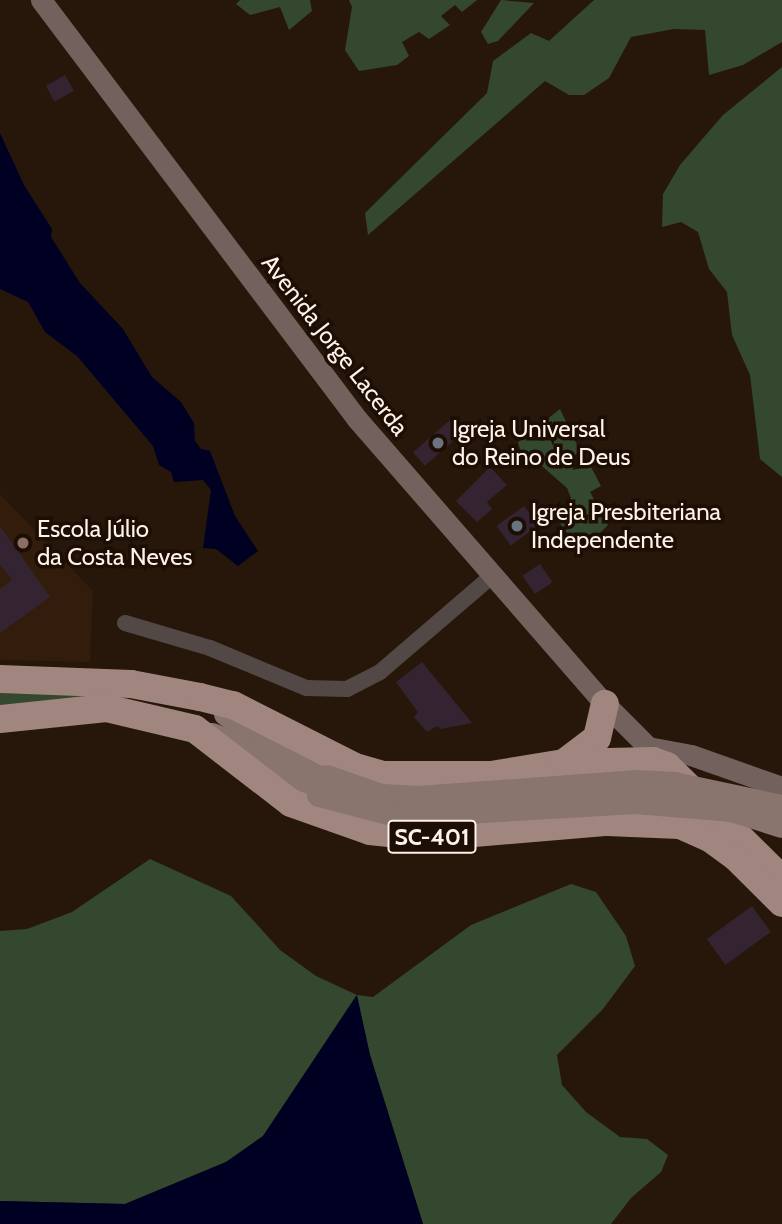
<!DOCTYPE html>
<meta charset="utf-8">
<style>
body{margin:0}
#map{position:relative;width:782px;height:1224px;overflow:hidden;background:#27170a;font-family:Cabin,sans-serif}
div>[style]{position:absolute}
.built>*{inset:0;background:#321d0c}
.green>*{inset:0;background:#33482e}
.water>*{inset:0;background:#000023}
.building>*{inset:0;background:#342431;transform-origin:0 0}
.street>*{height:16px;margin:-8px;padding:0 8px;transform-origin:8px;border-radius:8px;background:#524845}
.secondary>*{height:21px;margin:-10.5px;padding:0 10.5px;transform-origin:10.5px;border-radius:10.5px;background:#72615c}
.primary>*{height:24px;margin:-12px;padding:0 12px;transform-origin:12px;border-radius:12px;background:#8a746e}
.highway>*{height:28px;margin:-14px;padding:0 14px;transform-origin:14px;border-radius:14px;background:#a0867f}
.primary-bridge>*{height:24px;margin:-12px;padding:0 12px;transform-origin:12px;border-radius:12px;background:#8a746e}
.dots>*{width:19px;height:19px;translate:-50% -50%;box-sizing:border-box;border:4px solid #1d0e03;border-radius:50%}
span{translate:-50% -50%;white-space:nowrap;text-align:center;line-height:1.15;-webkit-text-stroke:7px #1d0e03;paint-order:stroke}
.shield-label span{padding:2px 5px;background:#1d0e03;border:2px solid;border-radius:5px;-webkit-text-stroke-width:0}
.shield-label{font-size:23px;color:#fef2ea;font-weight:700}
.street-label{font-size:24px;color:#fef2ea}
.poi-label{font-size:24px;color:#fef2ea}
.left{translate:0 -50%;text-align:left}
</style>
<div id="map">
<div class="built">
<i style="clip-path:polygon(0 494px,93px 591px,90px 662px,0 660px)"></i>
</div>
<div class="green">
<i style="clip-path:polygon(240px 0,310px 0,312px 11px,289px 30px,280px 7px,250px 15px,236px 4px)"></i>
<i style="clip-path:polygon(349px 0,477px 0,462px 12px,455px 5px,441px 16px,450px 25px,429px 39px,419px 32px,402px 42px,409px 56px,397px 65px,359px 71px,345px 50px,352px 7px)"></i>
<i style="clip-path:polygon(501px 0,534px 3px,498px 41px,488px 44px,481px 32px)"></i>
<i style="clip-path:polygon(594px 0,782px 0,782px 42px,743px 65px,709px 75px,705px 30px,674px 29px,631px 37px,609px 78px,584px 95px,569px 95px,545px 81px,368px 235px,365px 213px,487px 93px,493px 61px,531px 33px,549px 41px)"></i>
<i style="clip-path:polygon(782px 67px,782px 477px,760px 459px,750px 375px,732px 335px,727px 292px,709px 269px,698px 232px,681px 222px,662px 227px,663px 194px,680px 165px,723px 115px)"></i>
<i style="clip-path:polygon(560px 409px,580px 451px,572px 458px,573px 470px,590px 465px,601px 486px,590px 492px,608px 525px,594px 539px,576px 545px,554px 515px,555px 509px,566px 507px,571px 498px,567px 488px,542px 466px,522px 458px,518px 442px)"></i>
<i style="clip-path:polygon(0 693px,102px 694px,0 712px)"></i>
<i style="clip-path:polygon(150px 859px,231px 896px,280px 950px,316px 976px,357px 995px,373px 997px,471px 925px,571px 884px,596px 892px,626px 936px,635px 966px,603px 1009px,557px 1055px,562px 1085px,586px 1112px,620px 1137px,647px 1139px,668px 1155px,661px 1172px,631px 1198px,611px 1224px,423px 1224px,370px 1055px,356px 996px,263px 1136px,226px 1162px,125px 1204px,0 1201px,0 931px,27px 929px,72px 912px)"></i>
</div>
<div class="water">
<i style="clip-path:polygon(0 133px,24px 185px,52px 229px,51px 237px,80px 283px,123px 329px,152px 377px,181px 402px,194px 423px,195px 441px,201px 449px,210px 451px,235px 516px,258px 551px,238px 566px,216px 549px,203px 548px,211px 490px,203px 480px,174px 482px,171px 472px,159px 465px,153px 446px,77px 356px,45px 332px,28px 302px,0 289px)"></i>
<i style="clip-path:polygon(357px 995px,370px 1055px,423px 1224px,0 1224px,0 1201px,125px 1204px,226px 1162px,263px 1136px)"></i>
</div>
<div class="building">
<i style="left:65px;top:75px;width:18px;height:22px;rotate:61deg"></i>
<i style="left:450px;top:420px;width:18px;height:49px;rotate:49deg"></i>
<i style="clip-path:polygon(490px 467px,507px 485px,487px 502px,492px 509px,477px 522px,456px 501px)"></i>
<i style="left:524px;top:506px;width:24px;height:34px;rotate:54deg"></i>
<i style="clip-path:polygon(0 526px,50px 597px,0 633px,0 589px,12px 580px,0 564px)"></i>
<i style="left:540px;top:564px;width:22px;height:21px;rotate:56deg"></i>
<i style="clip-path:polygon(422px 662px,472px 723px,441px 729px,437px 726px,427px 732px,414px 717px,418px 712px,396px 682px)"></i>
<i style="left:752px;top:906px;width:32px;height:56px;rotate:54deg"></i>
</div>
<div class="street">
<i style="left:125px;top:623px;width:89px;rotate:16.4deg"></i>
<i style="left:210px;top:648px;width:104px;rotate:22.6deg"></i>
<i style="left:306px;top:688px;width:41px;rotate:1.4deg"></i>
<i style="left:347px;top:689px;width:37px;rotate:-27deg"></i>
<i style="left:380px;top:672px;width:148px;rotate:-40.6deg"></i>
</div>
<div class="secondary">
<i style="left:41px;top:0;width:525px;rotate:52.98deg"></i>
<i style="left:357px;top:419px;width:378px;rotate:49deg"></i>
<i style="left:605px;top:704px;width:88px;rotate:45deg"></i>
<i style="left:648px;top:747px;width:44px;rotate:10.5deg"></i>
<i style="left:691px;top:755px;width:96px;rotate:19.4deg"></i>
</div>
<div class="primary">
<i style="left:226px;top:714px;width:119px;rotate:32deg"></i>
<i style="left:212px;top:735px;width:37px;rotate:22deg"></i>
<i style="left:246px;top:749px;width:86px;rotate:32.2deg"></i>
</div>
<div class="highway">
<i style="left:0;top:679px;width:131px;rotate:2.2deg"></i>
<i style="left:131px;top:684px;width:70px;rotate:10.7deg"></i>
<i style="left:200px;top:697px;width:34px;rotate:14deg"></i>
<i style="left:233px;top:705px;width:137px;rotate:26.9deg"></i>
<i style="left:355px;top:767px;width:29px;rotate:16deg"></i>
<i style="left:383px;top:775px;width:108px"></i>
<i style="left:491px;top:775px;width:74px;rotate:-9.3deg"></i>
<i style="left:564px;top:763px;width:89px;rotate:-1.3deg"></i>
<i style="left:653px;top:761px;width:15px;rotate:20deg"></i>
<i style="left:667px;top:766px;width:161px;rotate:44.5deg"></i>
<i style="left:0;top:719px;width:107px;rotate:-5.9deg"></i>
<i style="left:106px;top:708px;width:91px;rotate:13.3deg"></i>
<i style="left:195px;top:729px;width:121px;rotate:37.6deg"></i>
<i style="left:291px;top:803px;width:84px;rotate:19.5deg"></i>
<i style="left:370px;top:831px;width:57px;rotate:6deg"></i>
<i style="left:427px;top:837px;width:181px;rotate:-4.8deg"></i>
<i style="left:607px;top:822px;width:73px;rotate:2.4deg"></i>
<i style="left:680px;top:825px;width:34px;rotate:24deg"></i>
<i style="left:711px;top:839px;width:31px;rotate:36deg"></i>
<i style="left:736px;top:857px;width:65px;rotate:45deg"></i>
<i style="left:564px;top:763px;width:41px;rotate:-37.1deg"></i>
<i style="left:597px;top:738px;width:35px;rotate:-77deg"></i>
</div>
<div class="primary-bridge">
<i style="left:327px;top:777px;width:58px;rotate:19.1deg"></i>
<i style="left:382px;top:796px;width:37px;rotate:3deg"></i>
<i style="left:419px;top:798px;width:219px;rotate:-4.2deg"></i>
<i style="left:637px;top:782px;width:37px;rotate:3deg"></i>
<i style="left:674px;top:784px;width:110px;rotate:12deg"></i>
<i style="left:319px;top:795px;width:84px;rotate:14.5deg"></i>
<i style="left:400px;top:816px;width:236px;rotate:-3.4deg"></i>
<i style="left:636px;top:802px;width:96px;rotate:4.8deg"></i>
<i style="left:732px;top:810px;width:52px;rotate:17.7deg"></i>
</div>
<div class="dots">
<i style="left:438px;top:443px;background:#6b7280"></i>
<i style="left:517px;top:526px;background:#6b7280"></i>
<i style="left:23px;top:543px;background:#8d6e63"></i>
</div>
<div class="shield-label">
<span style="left:432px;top:837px">SC-401</span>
</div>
<div class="street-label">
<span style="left:335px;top:345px;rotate:52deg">Avenida Jorge Lacerda</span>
</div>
<div class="poi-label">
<span class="left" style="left:452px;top:443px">Igreja Universal<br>do Reino de Deus</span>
<span class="left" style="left:531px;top:526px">Igreja Presbiteriana<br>Independente</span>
<span class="left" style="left:37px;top:543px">Escola Júlio<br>da Costa Neves</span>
</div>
</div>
